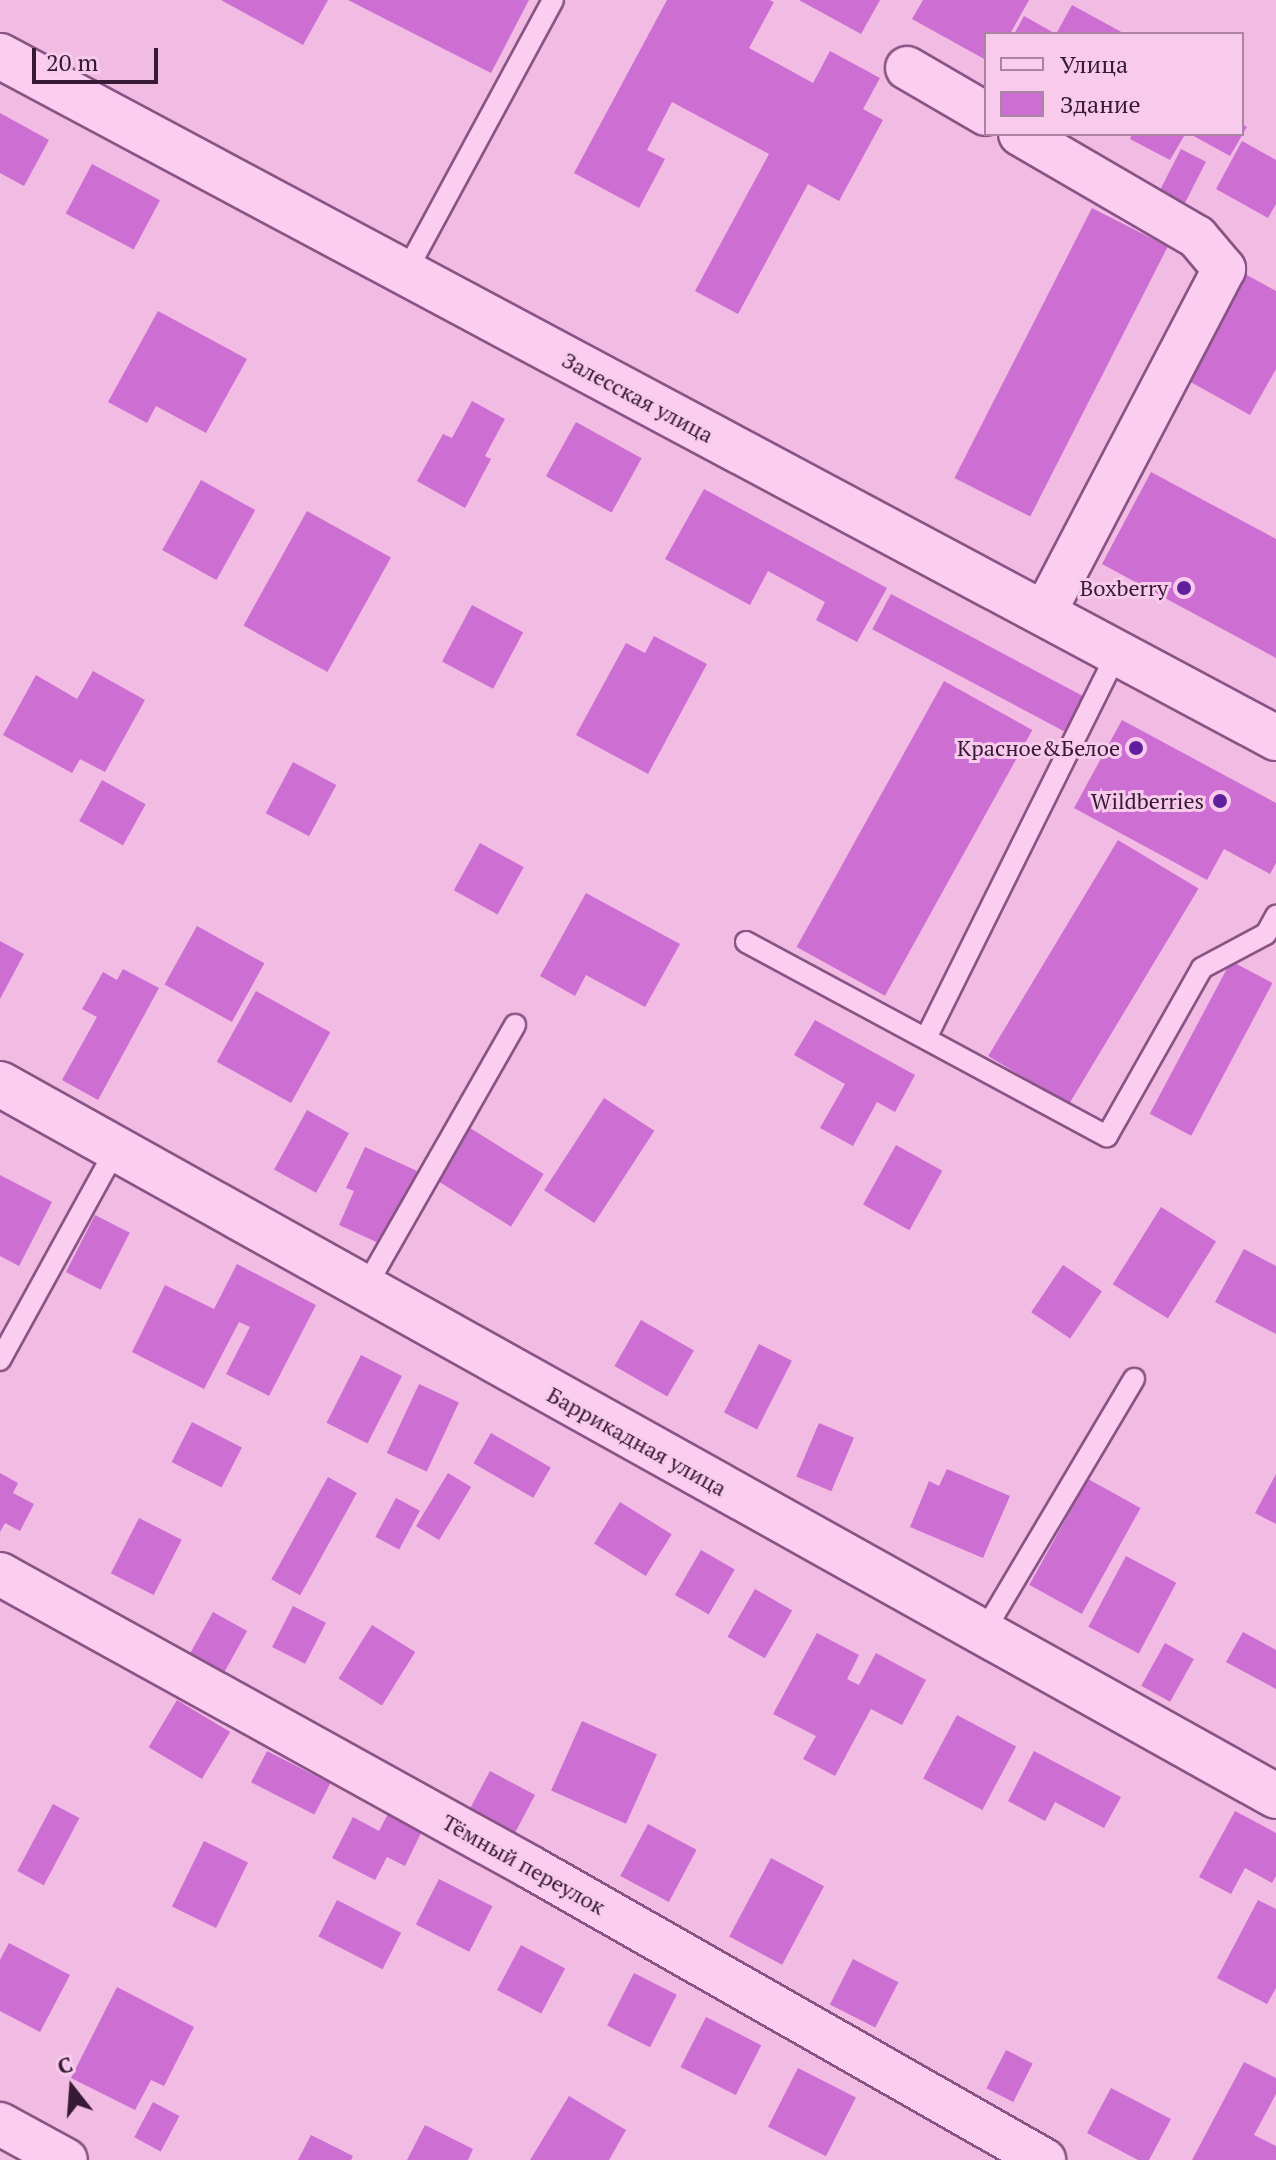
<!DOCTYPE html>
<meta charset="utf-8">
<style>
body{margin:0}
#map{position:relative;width:1276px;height:2160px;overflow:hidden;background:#f1bbe4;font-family:"PT Serif",serif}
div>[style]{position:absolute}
.building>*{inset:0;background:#cc6ed2;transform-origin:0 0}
.roads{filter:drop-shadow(2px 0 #895485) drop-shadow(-2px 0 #895485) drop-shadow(0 2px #895485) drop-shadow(0 -2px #895485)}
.lane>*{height:20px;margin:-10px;padding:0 10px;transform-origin:10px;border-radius:10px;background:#fbcef1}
.street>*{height:42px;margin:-21px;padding:0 21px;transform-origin:21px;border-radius:21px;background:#fbcef1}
.secondary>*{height:44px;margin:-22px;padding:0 22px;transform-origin:22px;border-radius:22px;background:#fbcef1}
.dots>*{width:22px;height:22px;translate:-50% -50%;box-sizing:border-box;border:4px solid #f8cbed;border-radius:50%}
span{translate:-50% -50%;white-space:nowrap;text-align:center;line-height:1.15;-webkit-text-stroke:6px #f8cbed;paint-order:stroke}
.street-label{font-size:22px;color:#371a36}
.poi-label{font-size:22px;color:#371a36}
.right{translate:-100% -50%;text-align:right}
.legend{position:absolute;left:984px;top:32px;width:260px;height:104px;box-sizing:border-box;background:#f8cbed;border:2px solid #ab84a4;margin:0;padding:10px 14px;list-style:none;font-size:24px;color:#371a36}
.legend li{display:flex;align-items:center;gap:16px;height:40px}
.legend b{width:40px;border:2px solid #ab84a4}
.north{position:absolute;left:32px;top:2048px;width:80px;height:80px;-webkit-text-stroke:6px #f8cbed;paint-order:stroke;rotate:343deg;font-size:22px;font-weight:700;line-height:32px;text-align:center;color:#371a36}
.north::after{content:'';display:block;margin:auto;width:28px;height:36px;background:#371a36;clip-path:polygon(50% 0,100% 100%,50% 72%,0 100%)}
.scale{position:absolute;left:32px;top:48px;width:126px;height:36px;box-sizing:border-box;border:4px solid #371a36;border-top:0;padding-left:10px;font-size:24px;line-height:28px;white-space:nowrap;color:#371a36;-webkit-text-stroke:6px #f8cbed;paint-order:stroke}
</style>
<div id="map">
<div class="building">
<i style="clip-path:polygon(221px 0,328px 0,303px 45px)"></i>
<i style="clip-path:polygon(348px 0,529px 0,491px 73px)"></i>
<i style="clip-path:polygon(667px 0,769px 0,774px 2px,749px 48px,813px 83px,830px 51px,880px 78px,863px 109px,883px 120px,839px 201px,808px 184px,738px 314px,695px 291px,769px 154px,672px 102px,647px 150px,665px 159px,639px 208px,574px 173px)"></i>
<i style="clip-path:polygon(799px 0,880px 0,861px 34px)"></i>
<i style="clip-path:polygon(923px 0,1029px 0,1010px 34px,986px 34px,986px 60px,912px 19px)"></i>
<i style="clip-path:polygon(1072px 5px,1125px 34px,1014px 34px,1024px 16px,1056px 34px)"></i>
<i style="clip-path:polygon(0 113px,49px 140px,24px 186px,0 173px)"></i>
<i style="clip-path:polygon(1242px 124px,1247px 127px,1230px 156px,1190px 134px,1242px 134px)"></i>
<i style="clip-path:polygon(1132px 134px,1181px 134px,1184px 136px,1170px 160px,1130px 139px)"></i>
<i style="clip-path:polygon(1242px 141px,1276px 160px,1276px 204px,1268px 218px,1216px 189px)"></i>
<i style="left:1181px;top:149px;width:28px;height:50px;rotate:27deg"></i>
<i style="left:92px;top:164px;width:77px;height:56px;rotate:28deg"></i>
<i style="left:1092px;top:208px;width:85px;height:303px;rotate:27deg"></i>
<i style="clip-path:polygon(1245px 274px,1276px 291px,1276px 369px,1250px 415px,1187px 380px)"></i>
<i style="clip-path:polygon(158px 311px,247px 359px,206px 433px,156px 406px,147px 423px,108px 402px)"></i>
<i style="clip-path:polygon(472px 401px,505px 419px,485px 456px,491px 459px,465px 508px,417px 481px,443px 434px,452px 438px)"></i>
<i style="left:576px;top:422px;width:75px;height:62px;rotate:29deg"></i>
<i style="clip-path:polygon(1151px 472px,1276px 539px,1276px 658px,1102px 564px)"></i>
<i style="left:201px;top:480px;width:62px;height:80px;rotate:29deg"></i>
<i style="clip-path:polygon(704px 489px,887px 588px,857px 642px,816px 620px,825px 602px,768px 571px,750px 605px,665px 559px)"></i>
<i style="left:307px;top:511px;width:96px;height:131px;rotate:29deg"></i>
<i style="left:891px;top:594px;width:221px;height:40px;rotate:28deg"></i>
<i style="left:472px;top:605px;width:58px;height:64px;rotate:28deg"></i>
<i style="clip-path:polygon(654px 636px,707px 664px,648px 774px,576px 735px,626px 643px,645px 653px)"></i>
<i style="clip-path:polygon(93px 671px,145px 700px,105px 772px,80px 759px,72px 773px,3px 735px,36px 675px,77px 699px)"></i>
<i style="left:944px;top:681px;width:101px;height:304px;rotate:29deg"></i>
<i style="clip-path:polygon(1122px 720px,1276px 803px,1276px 863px,1270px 874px,1224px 849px,1207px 880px,1074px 808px)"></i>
<i style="left:293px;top:762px;width:49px;height:58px;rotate:28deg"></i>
<i style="left:102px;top:780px;width:50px;height:47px;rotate:29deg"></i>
<i style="left:1118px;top:840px;width:94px;height:252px;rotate:31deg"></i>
<i style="left:480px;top:843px;width:50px;height:54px;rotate:29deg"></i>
<i style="clip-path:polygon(586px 893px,680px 944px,645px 1007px,586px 975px,575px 996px,540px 976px)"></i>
<i style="left:197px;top:926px;width:77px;height:67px;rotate:29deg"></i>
<i style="clip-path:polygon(0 941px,24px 954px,0 999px)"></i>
<i style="left:1231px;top:961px;width:47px;height:173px;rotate:28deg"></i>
<i style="clip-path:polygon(123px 969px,159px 988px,98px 1100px,62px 1080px,97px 1017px,82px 1009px,103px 972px,117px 980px)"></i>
<i style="left:256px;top:991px;width:85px;height:81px;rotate:29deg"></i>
<i style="clip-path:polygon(815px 1020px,915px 1075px,895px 1112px,877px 1102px,853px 1146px,820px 1128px,845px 1084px,794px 1055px)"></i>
<i style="left:604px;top:1098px;width:60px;height:110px;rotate:33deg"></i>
<i style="left:307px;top:1110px;width:48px;height:68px;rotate:29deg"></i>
<i style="left:470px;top:1128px;width:87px;height:62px;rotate:32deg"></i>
<i style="left:896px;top:1145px;width:53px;height:68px;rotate:29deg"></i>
<i style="clip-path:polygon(365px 1147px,417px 1171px,383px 1245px,339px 1225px,354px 1191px,346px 1188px)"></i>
<i style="clip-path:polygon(0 1175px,52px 1202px,19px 1266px,0 1256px)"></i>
<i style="left:1161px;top:1207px;width:65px;height:91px;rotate:32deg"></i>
<i style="left:95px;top:1215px;width:39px;height:64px;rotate:27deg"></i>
<i style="clip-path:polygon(1244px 1249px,1276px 1266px,1276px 1334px,1215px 1302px)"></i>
<i style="clip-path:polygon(237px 1264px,316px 1305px,269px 1396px,226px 1374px,250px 1327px,239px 1322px,204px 1389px,132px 1352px,165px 1285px,214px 1309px)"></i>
<i style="left:1063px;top:1265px;width:47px;height:57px;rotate:34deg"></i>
<i style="left:641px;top:1320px;width:61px;height:53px;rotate:30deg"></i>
<i style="left:759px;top:1344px;width:37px;height:77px;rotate:27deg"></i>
<i style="left:361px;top:1355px;width:46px;height:76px;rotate:27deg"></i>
<i style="left:419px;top:1384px;width:44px;height:76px;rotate:25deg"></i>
<i style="left:192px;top:1422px;width:56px;height:45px;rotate:27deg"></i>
<i style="left:819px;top:1423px;width:38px;height:58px;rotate:23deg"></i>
<i style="left:491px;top:1433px;width:69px;height:35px;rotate:30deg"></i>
<i style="clip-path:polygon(947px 1469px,1010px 1496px,983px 1558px,910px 1527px,929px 1481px,939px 1486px)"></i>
<i style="clip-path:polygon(0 1473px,18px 1483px,13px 1493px,34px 1504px,20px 1531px,5px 1523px,0 1532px)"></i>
<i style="left:448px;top:1473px;width:27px;height:62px;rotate:31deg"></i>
<i style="clip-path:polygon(1276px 1474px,1276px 1524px,1255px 1513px)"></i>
<i style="left:328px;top:1477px;width:33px;height:117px;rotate:29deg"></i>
<i style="left:1088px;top:1479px;width:60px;height:121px;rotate:29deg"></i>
<i style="left:396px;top:1498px;width:27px;height:44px;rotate:28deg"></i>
<i style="left:620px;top:1502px;width:61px;height:49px;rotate:32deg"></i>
<i style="left:139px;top:1518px;width:48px;height:62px;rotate:27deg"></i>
<i style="left:701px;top:1550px;width:39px;height:52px;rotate:30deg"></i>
<i style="left:1126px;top:1556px;width:57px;height:80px;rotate:28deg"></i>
<i style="left:755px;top:1589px;width:43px;height:55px;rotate:30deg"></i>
<i style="left:293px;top:1606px;width:37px;height:46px;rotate:27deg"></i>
<i style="left:213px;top:1612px;width:39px;height:48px;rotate:29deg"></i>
<i style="left:372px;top:1625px;width:51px;height:63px;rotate:32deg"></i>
<i style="clip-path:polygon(1243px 1632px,1276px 1650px,1276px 1689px,1226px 1662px)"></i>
<i style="clip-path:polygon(817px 1633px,859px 1655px,847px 1679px,859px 1685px,876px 1653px,926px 1680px,902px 1725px,871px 1709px,835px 1776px,803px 1759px,816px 1736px,773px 1714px)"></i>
<i style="left:1165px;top:1643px;width:33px;height:49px;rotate:29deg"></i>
<i style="left:177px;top:1700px;width:62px;height:55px;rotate:31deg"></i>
<i style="left:957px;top:1715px;width:67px;height:72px;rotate:28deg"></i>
<i style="left:582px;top:1721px;width:82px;height:76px;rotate:24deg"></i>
<i style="left:267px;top:1751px;width:71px;height:35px;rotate:27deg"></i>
<i style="clip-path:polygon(1034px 1751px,1121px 1797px,1104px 1828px,1055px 1802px,1045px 1821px,1008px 1801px)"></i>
<i style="left:490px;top:1771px;width:51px;height:47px;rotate:28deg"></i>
<i style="left:53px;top:1804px;width:30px;height:76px;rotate:28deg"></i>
<i style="clip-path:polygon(1235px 1811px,1276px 1833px,1276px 1876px,1272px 1883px,1245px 1868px,1231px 1894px,1199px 1877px)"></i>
<i style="clip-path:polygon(389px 1812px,423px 1829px,405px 1866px,387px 1857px,375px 1880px,332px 1858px,353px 1817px,379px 1831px)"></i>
<i style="left:648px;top:1824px;width:55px;height:59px;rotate:28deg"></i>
<i style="left:204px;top:1841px;width:49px;height:73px;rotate:26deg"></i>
<i style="left:771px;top:1858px;width:60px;height:89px;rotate:28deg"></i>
<i style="left:439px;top:1879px;width:60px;height:51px;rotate:27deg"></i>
<i style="left:337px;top:1900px;width:72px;height:41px;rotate:27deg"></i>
<i style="clip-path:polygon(1258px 1900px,1276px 1909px,1276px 1988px,1267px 2004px,1217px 1978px)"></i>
<i style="clip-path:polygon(9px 1943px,70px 1975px,40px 2032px,0 2011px,0 1960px)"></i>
<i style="left:521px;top:1945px;width:50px;height:51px;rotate:28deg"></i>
<i style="left:853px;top:1959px;width:51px;height:51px;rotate:27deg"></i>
<i style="left:634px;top:1973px;width:48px;height:59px;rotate:27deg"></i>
<i style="clip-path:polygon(117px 1987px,194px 2027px,164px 2086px,151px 2080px,135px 2110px,71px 2078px)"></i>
<i style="left:706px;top:2017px;width:62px;height:56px;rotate:27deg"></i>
<i style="left:1006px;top:2050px;width:30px;height:43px;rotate:27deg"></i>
<i style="clip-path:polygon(1244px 2062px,1276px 2078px,1276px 2094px,1254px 2135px,1276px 2146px,1276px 2160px,1192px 2160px)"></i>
<i style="left:798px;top:2068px;width:65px;height:66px;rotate:27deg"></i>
<i style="clip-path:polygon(1111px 2088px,1171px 2119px,1149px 2160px,1138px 2160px,1087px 2133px)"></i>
<i style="clip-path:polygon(569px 2096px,626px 2130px,609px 2160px,530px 2160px)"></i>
<i style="left:153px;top:2102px;width:30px;height:40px;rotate:28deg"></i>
<i style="clip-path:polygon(425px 2125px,473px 2149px,468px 2160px,407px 2160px)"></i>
<i style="clip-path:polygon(311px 2135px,353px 2156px,351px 2160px,298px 2160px)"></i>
</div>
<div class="roads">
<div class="lane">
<i style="left:406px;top:272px;width:309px;rotate:-61.6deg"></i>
<i style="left:746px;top:942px;width:410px;rotate:28.3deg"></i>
<i style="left:1107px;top:1136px;width:193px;rotate:-60.5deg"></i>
<i style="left:1202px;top:968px;width:72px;rotate:-28deg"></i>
<i style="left:1266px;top:934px;width:21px;rotate:-61deg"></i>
<i style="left:926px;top:1038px;width:430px;rotate:-63.6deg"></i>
<i style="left:365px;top:1288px;width:303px;rotate:-60.3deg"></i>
<i style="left:0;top:1360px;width:239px;rotate:-61.2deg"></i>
<i style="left:982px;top:1635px;width:298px;rotate:-59.3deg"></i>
</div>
<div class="street">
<i style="left:907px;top:68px;width:91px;rotate:30.2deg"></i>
<i style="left:1020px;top:134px;width:205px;rotate:30.2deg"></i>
<i style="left:1197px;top:237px;width:42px;rotate:49.8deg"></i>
<i style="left:1224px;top:269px;width:389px;rotate:117.6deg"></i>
<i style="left:0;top:1574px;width:606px;rotate:28.94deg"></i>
<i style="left:530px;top:1867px;width:592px;rotate:29.68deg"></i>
<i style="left:0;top:2124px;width:75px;rotate:28.6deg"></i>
</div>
<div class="secondary">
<i style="left:0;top:56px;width:1447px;rotate:28.12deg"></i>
<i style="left:0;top:1084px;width:1461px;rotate:29.16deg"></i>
</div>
</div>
<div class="dots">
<i style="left:1184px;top:588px;background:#60209c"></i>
<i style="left:1136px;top:748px;background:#60209c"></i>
<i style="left:1220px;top:801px;background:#60209c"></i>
</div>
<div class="street-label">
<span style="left:638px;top:397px;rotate:28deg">Залесская улица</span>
<span style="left:637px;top:1441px;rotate:29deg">Баррикадная улица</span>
<span style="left:524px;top:1864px;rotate:29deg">Тёмный переулок</span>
</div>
<div class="poi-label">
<span class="right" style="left:1168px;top:588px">Boxberry</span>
<span class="right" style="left:1120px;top:748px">Красное&amp;Белое</span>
<span class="right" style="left:1204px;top:801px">Wildberries</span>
</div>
<ul class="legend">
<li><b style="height:10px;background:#fbcef1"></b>Улица</li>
<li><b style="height:22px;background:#cc6ed2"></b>Здание</li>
</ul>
<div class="north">С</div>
<div class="scale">20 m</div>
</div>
